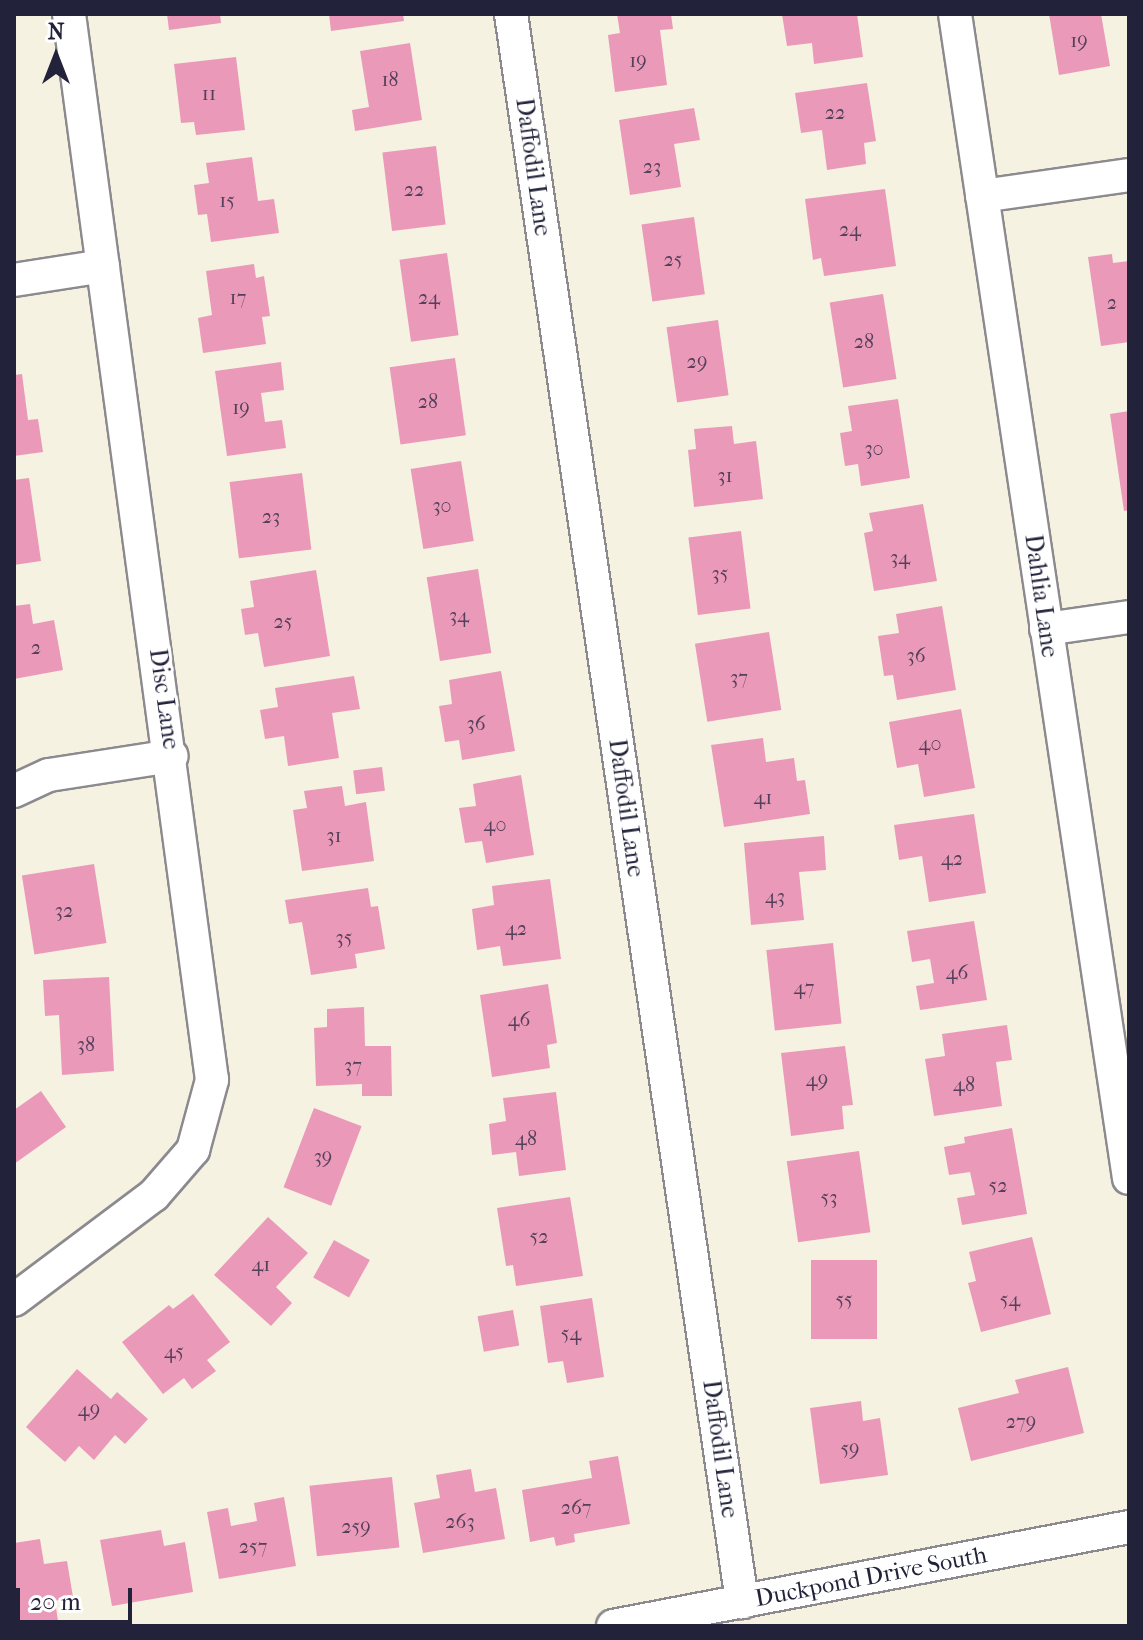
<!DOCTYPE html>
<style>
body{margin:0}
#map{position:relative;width:1143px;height:1640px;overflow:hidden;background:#f6f2e2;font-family:"IM FELL French Canon",serif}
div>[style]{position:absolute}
.building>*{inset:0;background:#ea99b9;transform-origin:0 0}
.roads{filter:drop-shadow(2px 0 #8c8a8e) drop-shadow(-2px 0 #8c8a8e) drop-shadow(0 2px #8c8a8e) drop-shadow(0 -2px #8c8a8e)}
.street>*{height:32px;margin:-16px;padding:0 16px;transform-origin:16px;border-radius:16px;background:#fff}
span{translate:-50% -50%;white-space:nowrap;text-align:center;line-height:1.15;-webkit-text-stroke:6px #fff;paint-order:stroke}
.number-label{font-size:20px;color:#54405a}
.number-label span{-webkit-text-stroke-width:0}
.street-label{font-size:24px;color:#22223b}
.frame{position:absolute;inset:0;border:16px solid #22223b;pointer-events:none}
.north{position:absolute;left:16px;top:16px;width:80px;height:80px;-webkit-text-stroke:6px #fff;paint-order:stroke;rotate:0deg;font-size:22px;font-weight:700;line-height:32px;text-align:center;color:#22223b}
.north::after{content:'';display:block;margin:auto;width:28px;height:36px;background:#22223b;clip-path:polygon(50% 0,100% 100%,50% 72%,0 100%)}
.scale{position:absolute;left:16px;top:1588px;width:116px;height:36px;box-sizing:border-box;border:4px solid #22223b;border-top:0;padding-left:10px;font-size:24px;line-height:28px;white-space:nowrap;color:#22223b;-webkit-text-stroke:6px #fff;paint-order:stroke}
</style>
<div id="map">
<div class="building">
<i style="clip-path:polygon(167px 14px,220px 14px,221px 23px,169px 30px)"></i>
<i style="clip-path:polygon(329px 14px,403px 14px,404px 21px,331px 31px)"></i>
<i style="clip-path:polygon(617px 14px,671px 14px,673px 29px,660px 30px,667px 85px,615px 92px,608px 35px,620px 33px)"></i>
<i style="clip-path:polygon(782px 14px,857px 14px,863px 57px,814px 64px,812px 43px,787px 46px)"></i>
<i style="clip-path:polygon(1049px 14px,1101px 14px,1110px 66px,1059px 75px)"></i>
<i style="clip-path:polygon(410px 43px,422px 120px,355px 131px,352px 110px,369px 107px,360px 51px)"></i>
<i style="clip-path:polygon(236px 57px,245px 130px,196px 135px,194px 122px,181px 123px,174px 64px)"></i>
<i style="clip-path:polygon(867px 83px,876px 141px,864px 143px,866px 164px,827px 170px,822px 130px,801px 133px,795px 93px)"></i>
<i style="clip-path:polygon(694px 108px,700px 140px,674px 144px,681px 187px,630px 195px,619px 120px)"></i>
<i style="left:436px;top:146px;width:79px;height:54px;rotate:83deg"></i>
<i style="clip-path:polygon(252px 157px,258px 201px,274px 199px,279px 233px,211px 242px,207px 214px,198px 215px,194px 185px,209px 183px,206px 163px)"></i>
<i style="clip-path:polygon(885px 189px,896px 266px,824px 276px,821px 258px,813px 260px,805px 199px)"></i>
<i style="left:694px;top:217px;width:78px;height:53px;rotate:82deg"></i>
<i style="left:447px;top:253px;width:83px;height:48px;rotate:82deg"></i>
<i style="clip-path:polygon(1112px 254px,1113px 263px,1129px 261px,1129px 342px,1101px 346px,1088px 257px)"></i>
<i style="clip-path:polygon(254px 264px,256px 278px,264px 276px,270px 316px,262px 317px,266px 344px,203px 353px,198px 318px,212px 315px,206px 271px)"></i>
<i style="left:883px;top:294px;width:86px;height:54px;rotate:81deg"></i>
<i style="left:718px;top:320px;width:76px;height:52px;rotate:82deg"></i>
<i style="left:455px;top:358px;width:78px;height:66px;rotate:82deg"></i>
<i style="clip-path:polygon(281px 362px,284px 390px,261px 393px,265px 422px,282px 420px,286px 448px,227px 456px,215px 371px)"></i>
<i style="clip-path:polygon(22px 374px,28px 420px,38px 419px,43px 452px,14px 456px,14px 375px)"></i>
<i style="clip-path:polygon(898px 399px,910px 478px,861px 486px,858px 464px,845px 466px,840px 433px,852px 431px,848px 406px)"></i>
<i style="clip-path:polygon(1129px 411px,1129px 510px,1124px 511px,1110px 414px)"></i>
<i style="clip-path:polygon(732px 426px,734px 444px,756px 441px,763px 499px,694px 507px,688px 450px,696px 449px,694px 429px)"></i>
<i style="left:461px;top:461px;width:81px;height:51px;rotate:81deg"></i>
<i style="left:302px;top:473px;width:77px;height:73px;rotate:83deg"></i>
<i style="clip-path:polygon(29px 478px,41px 561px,14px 565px,14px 480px)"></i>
<i style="clip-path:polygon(923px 504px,937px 581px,874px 591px,864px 533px,873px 531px,869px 513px)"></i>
<i style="left:741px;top:531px;width:78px;height:53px;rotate:83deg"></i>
<i style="left:478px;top:569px;width:85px;height:52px;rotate:81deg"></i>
<i style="clip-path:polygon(316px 570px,330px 656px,264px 667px,258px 633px,245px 635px,241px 609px,254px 607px,250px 581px)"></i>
<i style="clip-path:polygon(30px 604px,33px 624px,54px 620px,63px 670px,14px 679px,14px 606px)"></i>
<i style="clip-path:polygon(942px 606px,956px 690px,897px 700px,893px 675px,884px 676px,878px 636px,899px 633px,896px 614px)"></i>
<i style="left:769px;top:632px;width:79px;height:75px;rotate:81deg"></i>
<i style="clip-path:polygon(501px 671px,515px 751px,462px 760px,459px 740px,445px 742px,439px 706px,452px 704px,449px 680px)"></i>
<i style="clip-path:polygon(354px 676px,360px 709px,332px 713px,339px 758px,288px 766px,284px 736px,265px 739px,260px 710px,278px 707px,275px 688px)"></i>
<i style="clip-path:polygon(961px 709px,975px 788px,924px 797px,918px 764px,897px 768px,889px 722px)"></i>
<i style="clip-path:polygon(763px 738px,766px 762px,794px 758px,797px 781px,805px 780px,810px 814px,724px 827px,711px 745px)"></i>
<i style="left:382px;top:767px;width:24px;height:29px;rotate:83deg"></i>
<i style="clip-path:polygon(521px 775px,534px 855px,486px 863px,482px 841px,465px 843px,459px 808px,476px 806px,473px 784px)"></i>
<i style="clip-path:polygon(342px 786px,345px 806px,366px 802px,374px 861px,302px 871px,293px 810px,307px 808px,304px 791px)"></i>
<i style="clip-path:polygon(974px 814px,986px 893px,929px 902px,922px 856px,899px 860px,894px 825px)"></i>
<i style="clip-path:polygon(824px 836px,826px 870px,799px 872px,804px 920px,751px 925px,744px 843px)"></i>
<i style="left:94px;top:864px;width:80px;height:73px;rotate:81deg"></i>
<i style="clip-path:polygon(550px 879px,561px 959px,503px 966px,500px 946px,477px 950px,472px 909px,494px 905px,492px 886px)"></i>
<i style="clip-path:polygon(368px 888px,371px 907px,378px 906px,385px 949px,355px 954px,357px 968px,311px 975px,302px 922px,289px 924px,285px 900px)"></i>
<i style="clip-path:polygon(974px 921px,987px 1000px,920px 1010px,916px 986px,934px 983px,930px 959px,912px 962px,907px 931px)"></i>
<i style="left:833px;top:943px;width:81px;height:67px;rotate:84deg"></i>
<i style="clip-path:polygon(109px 977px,114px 1071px,62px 1075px,59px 1015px,45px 1016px,43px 980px)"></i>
<i style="clip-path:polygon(548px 984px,557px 1043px,547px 1045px,550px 1068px,492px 1077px,480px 995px)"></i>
<i style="clip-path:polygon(364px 1007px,365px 1046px,391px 1046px,392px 1096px,362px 1096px,362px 1084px,316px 1086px,314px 1028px,327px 1027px,327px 1009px)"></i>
<i style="clip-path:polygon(1007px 1025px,1012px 1060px,996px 1062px,1002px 1106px,934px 1116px,925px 1059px,945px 1056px,942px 1034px)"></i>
<i style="clip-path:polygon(845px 1046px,853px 1105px,842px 1106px,844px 1129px,791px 1136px,781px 1053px)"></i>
<i style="clip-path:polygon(41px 1091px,66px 1127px,14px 1164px,14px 1110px)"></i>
<i style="clip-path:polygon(556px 1092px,566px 1170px,519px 1176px,516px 1152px,492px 1155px,489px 1124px,506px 1121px,503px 1098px)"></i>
<i style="left:314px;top:1108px;width:51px;height:85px;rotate:21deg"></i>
<i style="clip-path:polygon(1012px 1128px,1027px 1214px,962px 1225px,957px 1198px,975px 1195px,970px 1172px,949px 1175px,944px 1147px,965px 1143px,964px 1137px)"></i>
<i style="left:859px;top:1151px;width:82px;height:73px;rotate:82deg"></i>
<i style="clip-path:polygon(570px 1197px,583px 1276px,516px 1286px,513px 1265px,506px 1266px,497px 1208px)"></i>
<i style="clip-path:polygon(268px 1217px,308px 1253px,276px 1287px,292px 1303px,271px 1326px,214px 1275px)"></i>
<i style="clip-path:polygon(1032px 1237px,1051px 1314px,981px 1332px,968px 1283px,976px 1281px,969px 1252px)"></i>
<i style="left:334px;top:1240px;width:41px;height:43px;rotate:29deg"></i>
<i style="left:811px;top:1260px;width:66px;height:79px"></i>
<i style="clip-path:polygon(193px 1294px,230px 1342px,207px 1360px,216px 1371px,192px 1389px,184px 1378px,163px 1394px,122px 1342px,169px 1305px,173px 1309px)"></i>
<i style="clip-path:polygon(592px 1298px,604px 1377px,567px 1383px,563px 1361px,548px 1363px,540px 1306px)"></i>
<i style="left:513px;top:1310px;width:36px;height:36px;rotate:80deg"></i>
<i style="clip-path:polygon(1068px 1367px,1084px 1433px,971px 1461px,958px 1408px,1019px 1393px,1015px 1380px)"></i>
<i style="clip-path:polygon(77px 1369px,111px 1399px,117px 1392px,148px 1419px,125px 1444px,115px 1435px,94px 1460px,79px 1446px,65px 1462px,26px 1427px)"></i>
<i style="clip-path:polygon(861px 1401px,863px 1421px,880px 1418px,888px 1475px,820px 1484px,810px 1408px)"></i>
<i style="clip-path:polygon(618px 1456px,630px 1524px,574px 1534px,575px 1542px,556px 1546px,554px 1537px,530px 1542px,522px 1490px,592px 1478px,589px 1461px)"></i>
<i style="clip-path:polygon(471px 1469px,475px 1492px,496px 1488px,505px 1539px,423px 1553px,414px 1503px,440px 1498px,436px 1475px)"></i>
<i style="left:392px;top:1477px;width:71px;height:83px;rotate:84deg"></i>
<i style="clip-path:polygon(284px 1497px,296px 1566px,219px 1579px,207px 1512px,228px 1508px,231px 1526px,257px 1521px,254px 1503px)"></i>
<i style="clip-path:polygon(161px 1530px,164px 1546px,185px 1542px,193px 1592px,112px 1606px,100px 1540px)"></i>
<i style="clip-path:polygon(40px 1539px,44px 1564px,67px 1561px,73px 1597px,55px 1601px,58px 1621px,14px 1626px,14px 1543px)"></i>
</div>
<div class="roads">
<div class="street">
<i style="left:511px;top:14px;width:1605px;rotate:81.72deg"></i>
<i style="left:955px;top:14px;width:1177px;rotate:81.5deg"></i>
<i style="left:982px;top:196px;width:148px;rotate:-8.1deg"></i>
<i style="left:14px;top:280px;width:90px;rotate:-8.9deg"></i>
<i style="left:1046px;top:629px;width:84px;rotate:-8.2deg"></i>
<i style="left:14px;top:791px;width:38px;rotate:-25deg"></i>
<i style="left:49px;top:775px;width:124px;rotate:-8.8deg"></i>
<i style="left:14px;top:1300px;width:175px;rotate:-36.9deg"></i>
<i style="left:154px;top:1195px;width:60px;rotate:-49.1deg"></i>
<i style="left:193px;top:1150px;width:73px;rotate:-74.8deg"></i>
<i style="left:212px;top:1080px;width:1076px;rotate:-97.64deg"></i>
<i style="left:613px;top:1626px;width:525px;rotate:-10.86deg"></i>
</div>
</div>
<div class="number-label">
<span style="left:1079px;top:40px">19</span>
<span style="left:638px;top:60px">19</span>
<span style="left:390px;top:79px">18</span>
<span style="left:209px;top:93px">11</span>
<span style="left:835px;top:112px">22</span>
<span style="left:652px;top:166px">23</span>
<span style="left:414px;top:189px">22</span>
<span style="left:227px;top:200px">15</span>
<span style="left:850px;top:229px">24</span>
<span style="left:673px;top:259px">25</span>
<span style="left:238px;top:297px">17</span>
<span style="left:429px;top:297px">24</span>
<span style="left:1112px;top:302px">2</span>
<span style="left:864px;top:341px">28</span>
<span style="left:697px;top:361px">29</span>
<span style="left:428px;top:401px">28</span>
<span style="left:241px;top:407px">19</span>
<span style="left:874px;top:448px">30</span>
<span style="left:725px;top:475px">31</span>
<span style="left:442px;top:505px">30</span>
<span style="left:271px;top:516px">23</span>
<span style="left:900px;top:557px">34</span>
<span style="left:720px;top:573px">35</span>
<span style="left:459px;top:615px">34</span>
<span style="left:283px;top:621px">25</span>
<span style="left:36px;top:647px">2</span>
<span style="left:916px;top:655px">36</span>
<span style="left:739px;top:677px">37</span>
<span style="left:476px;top:723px">36</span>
<span style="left:930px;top:743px">40</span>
<span style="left:763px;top:797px">41</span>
<span style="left:495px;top:824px">40</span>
<span style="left:334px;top:835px">31</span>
<span style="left:952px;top:858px">42</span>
<span style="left:775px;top:896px">43</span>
<span style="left:64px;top:910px">32</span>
<span style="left:516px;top:928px">42</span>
<span style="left:344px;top:937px">35</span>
<span style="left:957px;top:972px">46</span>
<span style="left:804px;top:987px">47</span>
<span style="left:519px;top:1019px">46</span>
<span style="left:86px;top:1044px">38</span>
<span style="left:353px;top:1065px">37</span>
<span style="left:817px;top:1079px">49</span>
<span style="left:964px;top:1084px">48</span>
<span style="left:526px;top:1138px">48</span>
<span style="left:323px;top:1156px">39</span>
<span style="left:998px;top:1185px">52</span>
<span style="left:829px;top:1197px">53</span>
<span style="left:539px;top:1236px">52</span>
<span style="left:261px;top:1264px">41</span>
<span style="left:844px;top:1299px">55</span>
<span style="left:1010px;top:1299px">54</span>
<span style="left:571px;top:1333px">54</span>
<span style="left:174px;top:1351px">45</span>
<span style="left:89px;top:1409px">49</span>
<span style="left:1021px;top:1421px">279</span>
<span style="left:850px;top:1448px">59</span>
<span style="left:576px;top:1507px">267</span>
<span style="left:460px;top:1521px">263</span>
<span style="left:356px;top:1526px">259</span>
<span style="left:253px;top:1546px">257</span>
</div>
<div class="street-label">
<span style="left:533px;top:167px;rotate:82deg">Daffodil Lane</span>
<span style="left:1041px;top:596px;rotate:82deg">Dahlia Lane</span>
<span style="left:164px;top:699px;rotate:82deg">Disc Lane</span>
<span style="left:626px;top:808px;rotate:82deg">Daffodil Lane</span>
<span style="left:720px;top:1449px;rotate:82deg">Daffodil Lane</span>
<span style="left:871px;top:1577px;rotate:-11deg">Duckpond Drive South</span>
</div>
<div class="frame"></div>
<div class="north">N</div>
<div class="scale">20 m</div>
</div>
